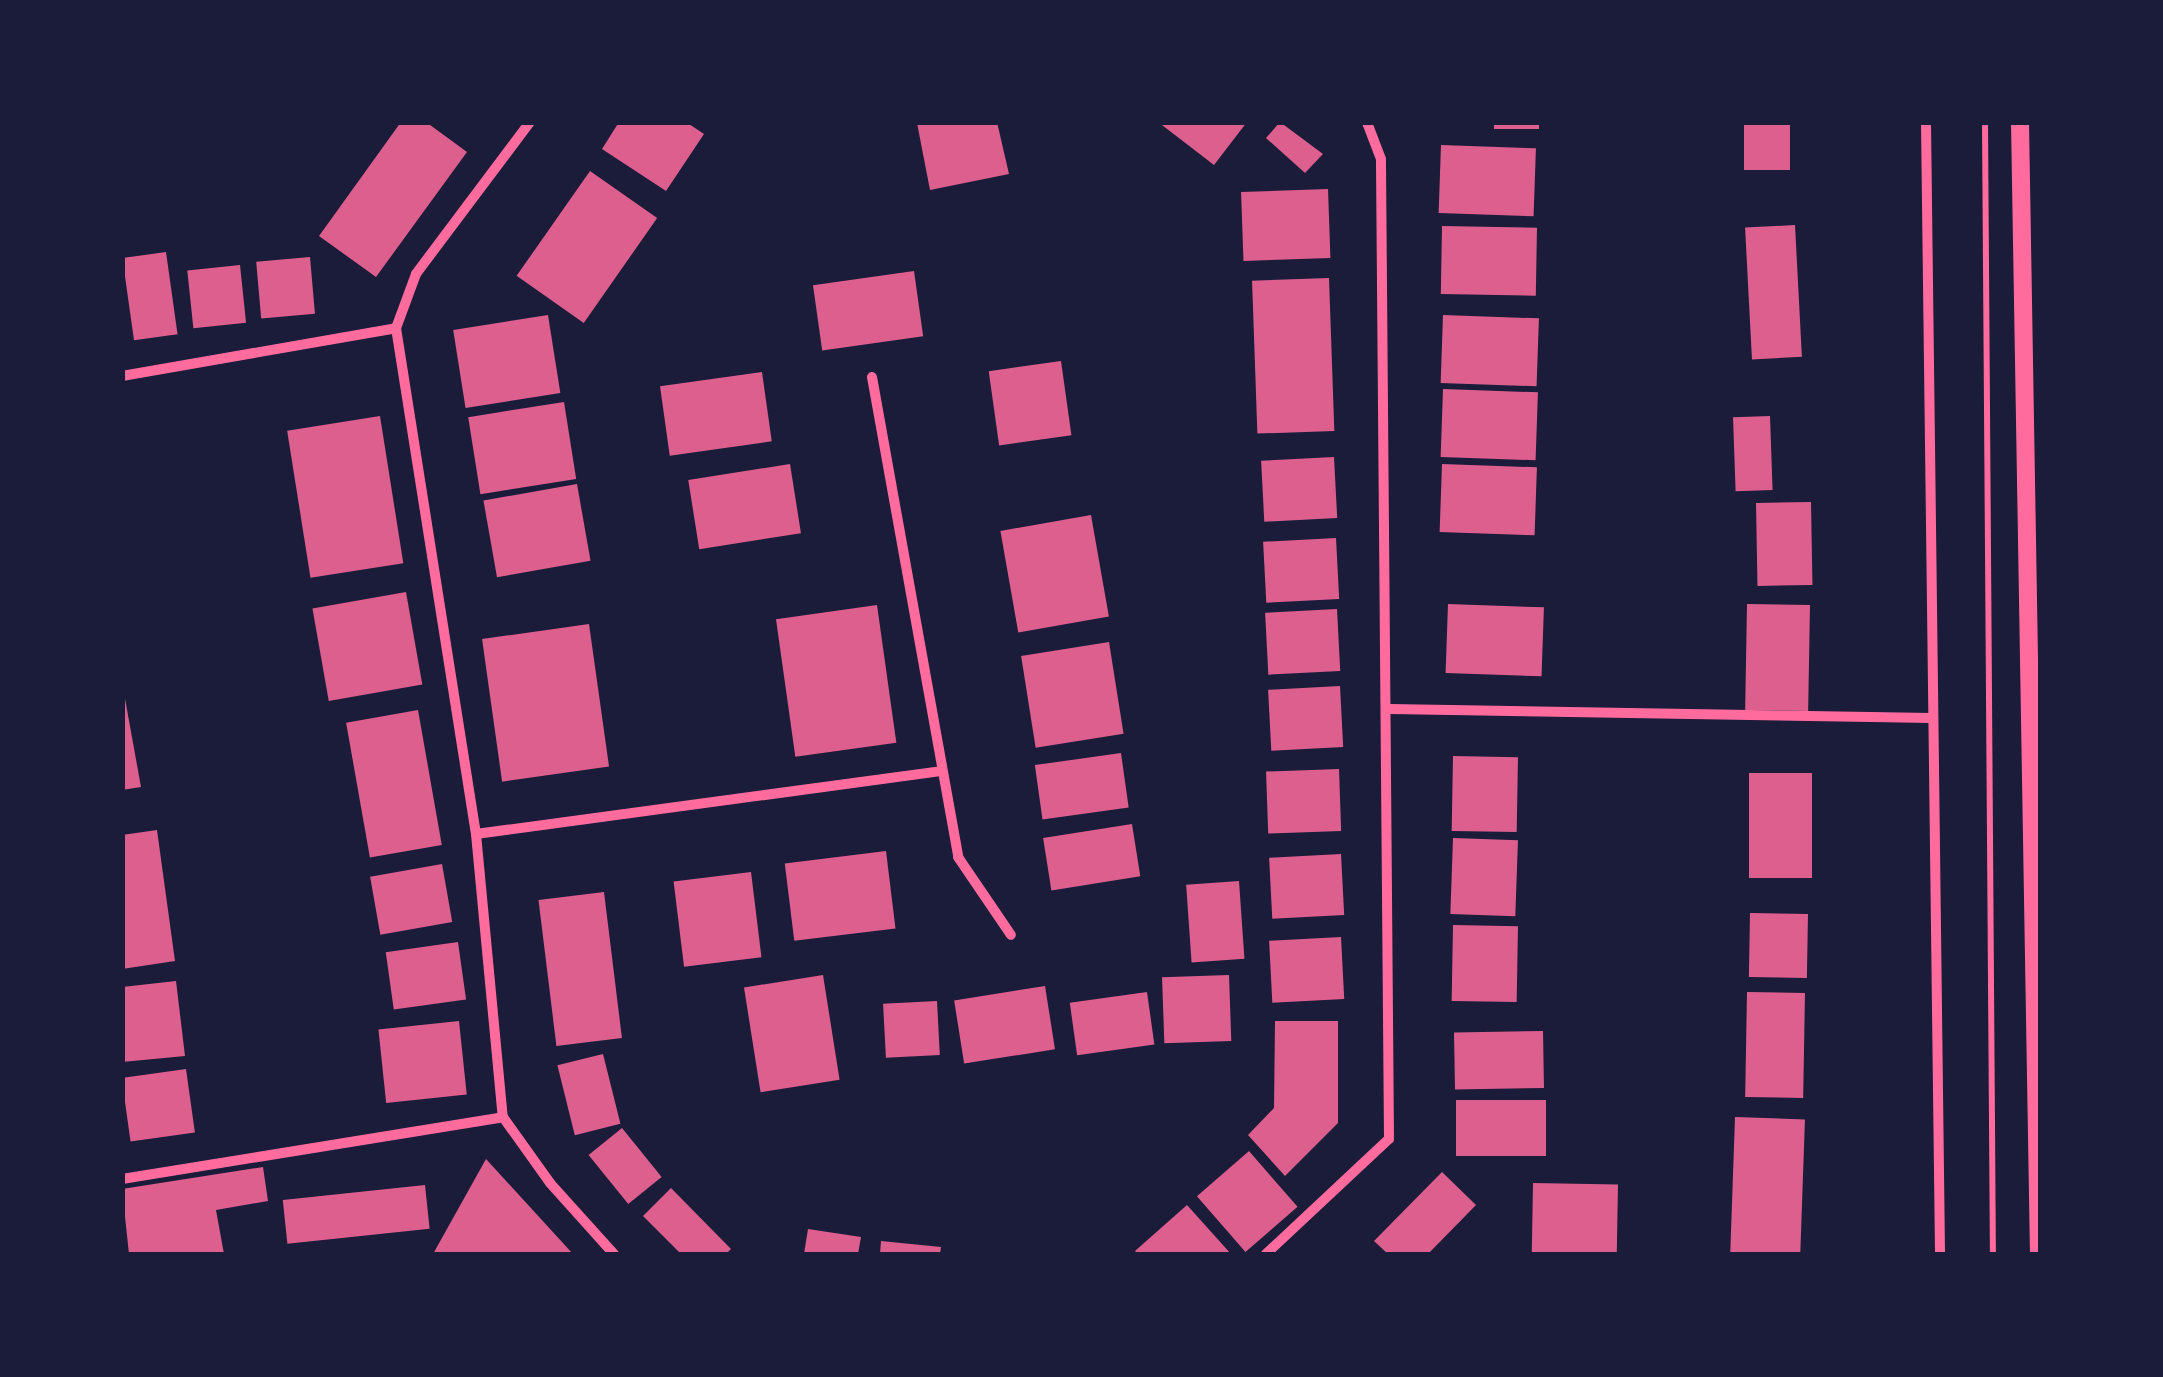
<!DOCTYPE html>
<style>
body{margin:0}
#map{position:relative;width:2163px;height:1377px;overflow:hidden;background:#1b1b3a;font-family:Ubuntu,sans-serif}
div>[style]{position:absolute}
.building>*{inset:0;background:#dd5f8e;transform-origin:0 0}
.path>*{height:6px;margin:-3px;padding:0 3px;transform-origin:3px;border-radius:3px;background:#ff6b9d}
.minor>*{height:10px;margin:-5px;padding:0 5px;transform-origin:5px;border-radius:5px;background:#ff6b9d}
.tertiary>*{height:18px;margin:-9px;padding:0 9px;transform-origin:9px;border-radius:9px;background:#ff6b9d}
span{translate:-50% -50%;white-space:nowrap;text-align:center;line-height:1.15;-webkit-text-stroke:9px #1b1b3a;paint-order:stroke}
.frame{position:absolute;inset:0;border:125px solid #1b1b3a;pointer-events:none}
</style>
<div id="map">
<div class="building">
<i style="clip-path:polygon(401px 122px,426px 122px,467px 152px,376px 277px,319px 236px)"></i>
<i style="clip-path:polygon(619px 122px,686px 122px,704px 134px,666px 191px,602px 149px)"></i>
<i style="clip-path:polygon(997px 122px,1009px 174px,930px 190px,917px 123px)"></i>
<i style="clip-path:polygon(1158px 122px,1247px 122px,1214px 165px)"></i>
<i style="clip-path:polygon(1280px 122px,1323px 154px,1305px 173px,1266px 138px)"></i>
<i style="left:1494px;top:122px;width:45px;height:7px"></i>
<i style="left:1744px;top:122px;width:46px;height:48px"></i>
<i style="left:1441px;top:145px;width:95px;height:68px;rotate:2deg"></i>
<i style="left:590px;top:171px;width:82px;height:128px;rotate:35deg"></i>
<i style="left:1328px;top:189px;width:69px;height:87px;rotate:88deg"></i>
<i style="left:1795px;top:225px;width:132px;height:50px;rotate:87deg"></i>
<i style="left:1442px;top:226px;width:95px;height:68px;rotate:1deg"></i>
<i style="left:166px;top:252px;width:83px;height:44px;rotate:82deg"></i>
<i style="left:310px;top:257px;width:57px;height:54px;rotate:85deg"></i>
<i style="left:240px;top:265px;width:58px;height:53px;rotate:84deg"></i>
<i style="left:914px;top:271px;width:66px;height:102px;rotate:82deg"></i>
<i style="left:1329px;top:278px;width:153px;height:77px;rotate:88deg"></i>
<i style="left:548px;top:315px;width:79px;height:96px;rotate:81deg"></i>
<i style="left:1443px;top:315px;width:96px;height:68px;rotate:2deg"></i>
<i style="left:1061px;top:361px;width:75px;height:73px;rotate:82deg"></i>
<i style="left:762px;top:372px;width:70px;height:103px;rotate:82deg"></i>
<i style="left:1443px;top:389px;width:95px;height:68px;rotate:2deg"></i>
<i style="left:564px;top:402px;width:78px;height:97px;rotate:81deg"></i>
<i style="left:380px;top:416px;width:149px;height:94px;rotate:81deg"></i>
<i style="left:1770px;top:416px;width:74px;height:37px;rotate:88deg"></i>
<i style="left:1334px;top:457px;width:61px;height:73px;rotate:87deg"></i>
<i style="left:790px;top:464px;width:70px;height:103px;rotate:81deg"></i>
<i style="left:1442px;top:464px;width:95px;height:68px;rotate:2deg"></i>
<i style="left:577px;top:484px;width:78px;height:95px;rotate:80deg"></i>
<i style="left:1811px;top:502px;width:83px;height:55px;rotate:89deg"></i>
<i style="left:1091px;top:515px;width:103px;height:92px;rotate:80deg"></i>
<i style="left:1336px;top:538px;width:61px;height:73px;rotate:87deg"></i>
<i style="left:406px;top:592px;width:94px;height:95px;rotate:80deg"></i>
<i style="left:1448px;top:604px;width:96px;height:69px;rotate:2deg"></i>
<i style="left:1747px;top:604px;width:63px;height:106px;rotate:1deg"></i>
<i style="left:877px;top:605px;width:139px;height:102px;rotate:82deg"></i>
<i style="left:1337px;top:609px;width:62px;height:72px;rotate:87deg"></i>
<i style="left:589px;top:624px;width:144px;height:108px;rotate:82deg"></i>
<i style="left:1109px;top:642px;width:93px;height:89px;rotate:81deg"></i>
<i style="clip-path:polygon(122px 682px,141px 787px,122px 790px)"></i>
<i style="left:1340px;top:686px;width:61px;height:72px;rotate:87deg"></i>
<i style="left:418px;top:710px;width:137px;height:73px;rotate:80deg"></i>
<i style="left:1121px;top:753px;width:55px;height:87px;rotate:82deg"></i>
<i style="left:1453px;top:756px;width:65px;height:75px;rotate:1deg"></i>
<i style="left:1339px;top:769px;width:62px;height:73px;rotate:88deg"></i>
<i style="left:1749px;top:773px;width:63px;height:105px"></i>
<i style="left:1132px;top:824px;width:53px;height:90px;rotate:81deg"></i>
<i style="clip-path:polygon(157px 830px,175px 961px,122px 969px,122px 835px)"></i>
<i style="left:1453px;top:838px;width:65px;height:76px;rotate:2deg"></i>
<i style="left:886px;top:851px;width:78px;height:102px;rotate:83deg"></i>
<i style="left:1341px;top:854px;width:61px;height:72px;rotate:87deg"></i>
<i style="left:442px;top:864px;width:59px;height:73px;rotate:80deg"></i>
<i style="left:751px;top:872px;width:86px;height:78px;rotate:83deg"></i>
<i style="left:1239px;top:881px;width:78px;height:53px;rotate:86deg"></i>
<i style="left:604px;top:892px;width:147px;height:66px;rotate:83deg"></i>
<i style="left:1750px;top:913px;width:58px;height:64px;rotate:1deg"></i>
<i style="left:1453px;top:925px;width:65px;height:76px;rotate:1deg"></i>
<i style="left:1341px;top:937px;width:62px;height:72px;rotate:87deg"></i>
<i style="left:458px;top:942px;width:58px;height:73px;rotate:82deg"></i>
<i style="left:823px;top:975px;width:106px;height:80px;rotate:81deg"></i>
<i style="left:1229px;top:975px;width:66px;height:67px;rotate:88deg"></i>
<i style="clip-path:polygon(176px 981px,185px 1056px,122px 1062px,122px 987px)"></i>
<i style="left:1045px;top:986px;width:64px;height:92px;rotate:81deg"></i>
<i style="left:1147px;top:992px;width:53px;height:78px;rotate:82deg"></i>
<i style="left:1747px;top:992px;width:58px;height:105px;rotate:1deg"></i>
<i style="left:937px;top:1001px;width:54px;height:54px;rotate:87deg"></i>
<i style="left:459px;top:1021px;width:74px;height:81px;rotate:84deg"></i>
<i style="clip-path:polygon(1275px 1021px,1338px 1021px,1338px 1123px,1285px 1176px,1248px 1135px,1274px 1108px)"></i>
<i style="left:1543px;top:1031px;width:57px;height:89px;rotate:89deg"></i>
<i style="left:603px;top:1054px;width:72px;height:47px;rotate:76deg"></i>
<i style="left:186px;top:1069px;width:64px;height:65px;rotate:82deg"></i>
<i style="left:1546px;top:1100px;width:56px;height:90px;rotate:90deg"></i>
<i style="left:1735px;top:1117px;width:70px;height:137px;rotate:2deg"></i>
<i style="left:622px;top:1128px;width:63px;height:43px;rotate:51deg"></i>
<i style="left:1249px;top:1151px;width:74px;height:69px;rotate:49deg"></i>
<i style="clip-path:polygon(486px 1159px,573px 1254px,433px 1254px)"></i>
<i style="clip-path:polygon(263px 1167px,268px 1201px,216px 1210px,224px 1254px,129px 1254px,122px 1189px)"></i>
<i style="clip-path:polygon(1442px 1172px,1476px 1205px,1428px 1254px,1388px 1254px,1374px 1241px)"></i>
<i style="left:1533px;top:1183px;width:85px;height:71px;rotate:1deg"></i>
<i style="left:425px;top:1185px;width:44px;height:143px;rotate:84deg"></i>
<i style="clip-path:polygon(671px 1188px,731px 1249px,726px 1254px,681px 1254px,643px 1216px)"></i>
<i style="clip-path:polygon(1187px 1205px,1231px 1254px,1138px 1254px,1135px 1251px)"></i>
<i style="clip-path:polygon(808px 1229px,861px 1237px,858px 1254px,804px 1254px)"></i>
<i style="clip-path:polygon(881px 1241px,941px 1247px,940px 1254px,880px 1254px)"></i>
</div>
<div class="path">
<i style="left:1985px;top:122px;width:1132px;rotate:89.6deg"></i>
</div>
<div class="minor">
<i style="left:530px;top:122px;width:190px;rotate:126.9deg"></i>
<i style="left:416px;top:274px;width:58px;rotate:110.3deg"></i>
<i style="left:396px;top:328px;width:512px;rotate:81.02deg"></i>
<i style="left:476px;top:834px;width:284px;rotate:84.6deg"></i>
<i style="left:503px;top:1117px;width:81px;rotate:54.5deg"></i>
<i style="left:550px;top:1183px;width:96px;rotate:48deg"></i>
<i style="left:1926px;top:122px;width:1132px;rotate:89.29deg"></i>
<i style="left:122px;top:376px;width:278px;rotate:-9.9deg"></i>
<i style="left:872px;top:377px;width:488px;rotate:79.8deg"></i>
<i style="left:958px;top:857px;width:94px;rotate:55.8deg"></i>
<i style="left:1390px;top:709px;width:542px;rotate:0.95deg"></i>
<i style="left:476px;top:834px;width:469px;rotate:-7.7deg"></i>
<i style="left:122px;top:1179px;width:386px;rotate:-9.2deg"></i>
<i style="left:1266px;top:1254px;width:168px;rotate:-43.1deg"></i>
<i style="left:1389px;top:1139px;width:980px;rotate:-90.47deg"></i>
<i style="left:1381px;top:159px;width:40px;rotate:-111deg"></i>
</div>
<div class="tertiary">
<i style="left:2020px;top:122px;width:1132px;rotate:89.04deg"></i>
</div>
<div class="frame"></div>
</div>
